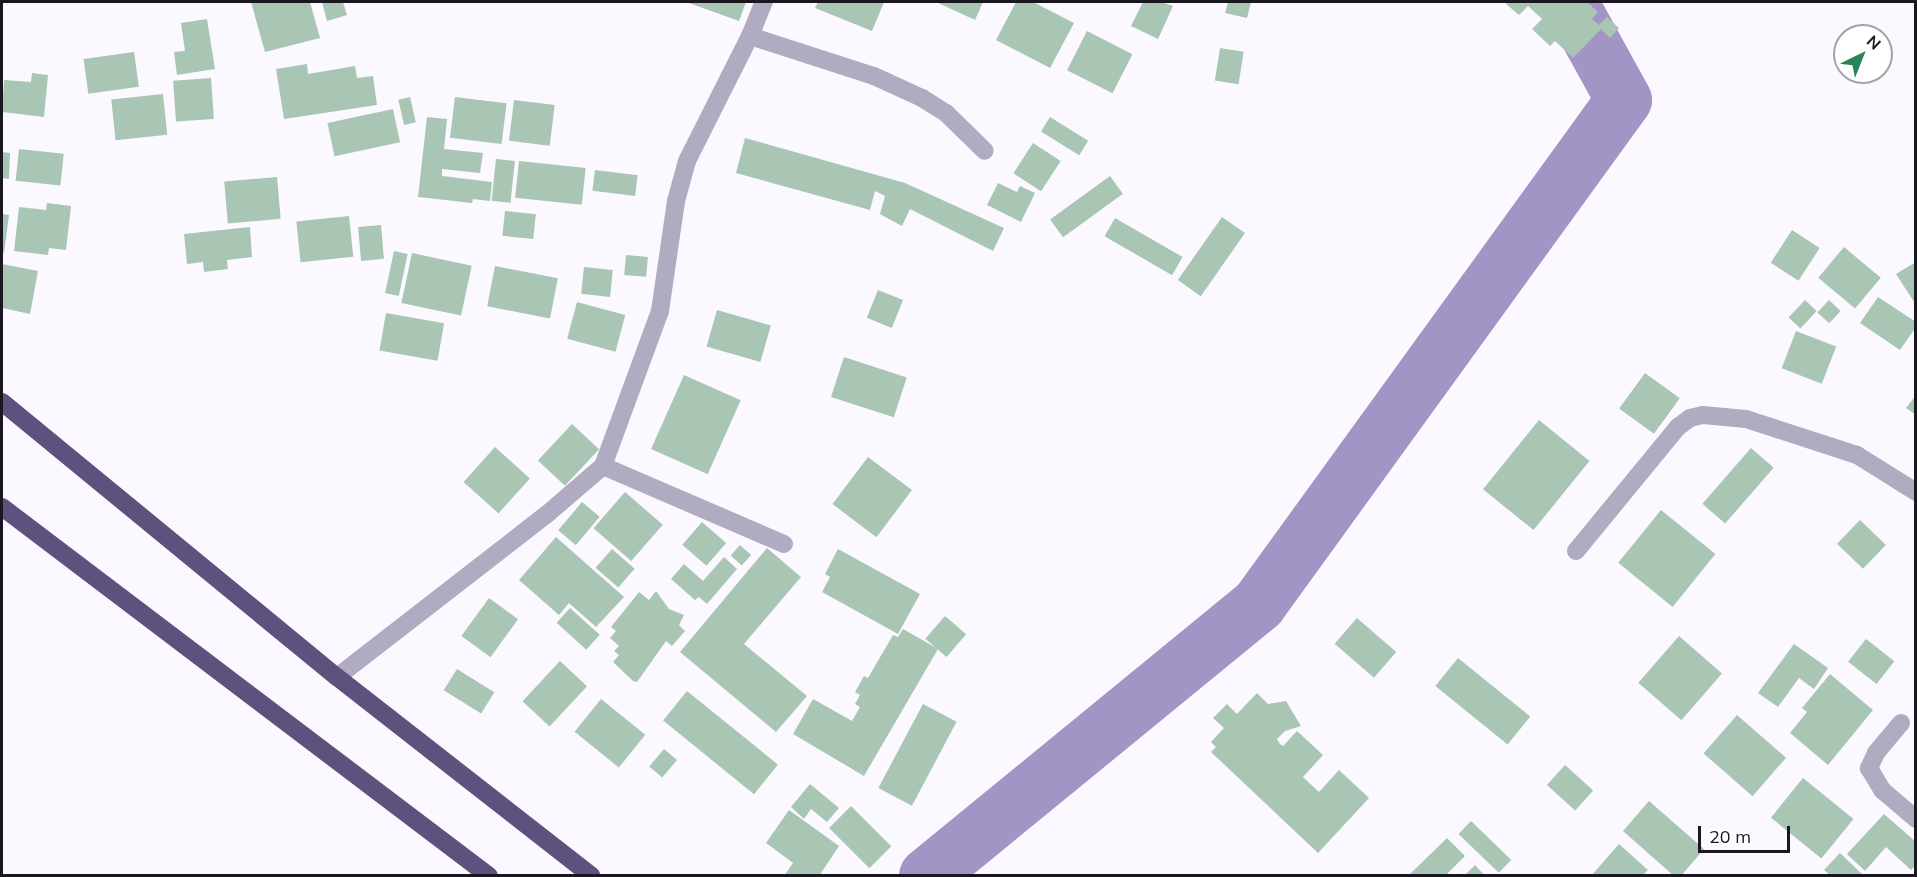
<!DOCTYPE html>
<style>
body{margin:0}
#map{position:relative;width:1917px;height:877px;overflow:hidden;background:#fbf9ff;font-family:Mulish,sans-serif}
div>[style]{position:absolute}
.river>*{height:56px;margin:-28px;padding:0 28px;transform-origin:28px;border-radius:28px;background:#a294c4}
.building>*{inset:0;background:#a9c5b4;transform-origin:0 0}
.street>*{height:18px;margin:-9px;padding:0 9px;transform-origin:9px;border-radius:9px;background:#b1abc1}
.highway>*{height:18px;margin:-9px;padding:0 9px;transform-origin:9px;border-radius:9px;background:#5f517d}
span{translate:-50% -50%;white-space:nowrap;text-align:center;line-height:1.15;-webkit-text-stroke:6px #fff;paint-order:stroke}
.frame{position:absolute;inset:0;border:3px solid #1a1721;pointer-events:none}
.north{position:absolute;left:1833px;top:24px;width:60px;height:60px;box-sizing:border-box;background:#fff;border:2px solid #a3a2a6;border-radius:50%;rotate:43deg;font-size:16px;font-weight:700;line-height:24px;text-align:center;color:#1a1721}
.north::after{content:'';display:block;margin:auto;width:21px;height:27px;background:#29845a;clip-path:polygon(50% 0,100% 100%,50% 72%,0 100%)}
.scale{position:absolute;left:1698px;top:826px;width:92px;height:27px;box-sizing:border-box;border:3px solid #1a1721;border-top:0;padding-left:8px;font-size:18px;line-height:21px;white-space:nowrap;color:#1a1721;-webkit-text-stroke:4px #fff;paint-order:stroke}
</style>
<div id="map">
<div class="river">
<i style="left:927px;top:876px;width:429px;rotate:-39.3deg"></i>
<i style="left:1259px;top:604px;width:622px;rotate:-54.09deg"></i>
<i style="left:1624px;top:100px;width:112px;rotate:-118.9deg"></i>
</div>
<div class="building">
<i style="clip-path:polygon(251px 2px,310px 2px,320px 38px,265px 52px)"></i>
<i style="clip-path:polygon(322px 2px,343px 2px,347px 15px,327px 21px)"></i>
<i style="clip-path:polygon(686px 2px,746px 2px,739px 21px)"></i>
<i style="clip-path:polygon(818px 2px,884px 2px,872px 31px,815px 8px)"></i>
<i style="clip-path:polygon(936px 2px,983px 2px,975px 20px)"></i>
<i style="clip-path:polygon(1016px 2px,1033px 2px,1074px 23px,1050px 68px,996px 40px)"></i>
<i style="clip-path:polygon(1143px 2px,1162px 2px,1173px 6px,1158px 39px,1131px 26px)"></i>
<i style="clip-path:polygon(1228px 2px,1251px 2px,1247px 18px,1225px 13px)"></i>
<i style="clip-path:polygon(1508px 2px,1587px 2px,1598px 12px,1592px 19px,1599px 25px,1607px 17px,1619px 28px,1610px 38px,1601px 29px,1573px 58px,1555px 41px,1550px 46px,1532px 29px,1542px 19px,1528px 6px,1519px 15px,1506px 4px)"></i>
<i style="clip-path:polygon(207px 19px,215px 69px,177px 75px,174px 52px,185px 51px,181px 23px)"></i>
<i style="left:1087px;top:31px;width:51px;height:44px;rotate:27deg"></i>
<i style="left:1220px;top:48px;width:24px;height:33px;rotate:9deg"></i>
<i style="left:134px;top:52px;width:35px;height:51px;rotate:82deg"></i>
<i style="clip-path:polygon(307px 64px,308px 74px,355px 66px,357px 78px,373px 76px,377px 105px,284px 119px,276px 69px)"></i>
<i style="clip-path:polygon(32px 73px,48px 75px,44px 117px,2px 112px,4px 80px,31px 82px)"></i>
<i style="left:211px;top:78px;width:41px;height:38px;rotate:86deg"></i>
<i style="left:163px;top:94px;width:41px;height:52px;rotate:84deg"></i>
<i style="left:410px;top:97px;width:26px;height:12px;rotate:77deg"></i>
<i style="left:455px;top:97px;width:52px;height:41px;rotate:7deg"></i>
<i style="left:514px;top:100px;width:41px;height:41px;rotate:7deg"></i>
<i style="left:393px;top:109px;width:34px;height:67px;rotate:78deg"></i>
<i style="clip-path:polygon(427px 117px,447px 119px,444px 149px,483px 153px,480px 173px,442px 169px,442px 176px,492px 182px,490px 201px,473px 199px,472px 203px,418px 197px)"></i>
<i style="left:1050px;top:117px;width:45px;height:17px;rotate:32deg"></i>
<i style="clip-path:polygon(745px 138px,905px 183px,1004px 228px,993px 251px,910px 209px,902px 226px,880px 214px,885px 196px,875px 191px,870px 210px,736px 173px)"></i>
<i style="left:1033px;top:143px;width:33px;height:36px;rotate:33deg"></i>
<i style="left:19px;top:149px;width:45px;height:32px;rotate:6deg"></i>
<i style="clip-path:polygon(2px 152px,10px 153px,9px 179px,2px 178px)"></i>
<i style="left:496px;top:159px;width:19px;height:42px;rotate:6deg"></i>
<i style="left:519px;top:161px;width:67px;height:37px;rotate:6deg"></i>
<i style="left:595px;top:170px;width:43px;height:21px;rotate:7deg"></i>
<i style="left:1110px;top:176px;width:22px;height:74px;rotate:54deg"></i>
<i style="left:277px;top:177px;width:42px;height:53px;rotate:85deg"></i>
<i style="clip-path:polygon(998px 183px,1017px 192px,1020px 186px,1035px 193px,1021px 222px,987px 205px)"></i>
<i style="clip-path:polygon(47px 203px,71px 206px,66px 250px,49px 248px,48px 255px,14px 251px,19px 207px,46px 210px)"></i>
<i style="left:505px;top:211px;width:31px;height:25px;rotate:6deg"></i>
<i style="clip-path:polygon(2px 214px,9px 215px,4px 253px,2px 253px)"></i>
<i style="left:349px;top:216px;width:41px;height:53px;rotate:84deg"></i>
<i style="left:1222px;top:217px;width:28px;height:77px;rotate:35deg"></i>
<i style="left:1115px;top:218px;width:78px;height:21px;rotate:30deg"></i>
<i style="left:381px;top:225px;width:34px;height:23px;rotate:85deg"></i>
<i style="clip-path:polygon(250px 227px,252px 257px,227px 260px,228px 269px,204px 272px,203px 262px,187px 264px,184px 234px)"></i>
<i style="left:1792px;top:230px;width:33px;height:39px;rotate:33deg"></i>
<i style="left:1844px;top:247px;width:48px;height:40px;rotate:40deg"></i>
<i style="left:394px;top:251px;width:14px;height:43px;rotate:12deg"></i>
<i style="left:412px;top:253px;width:61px;height:51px;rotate:12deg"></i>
<i style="left:626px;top:255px;width:22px;height:20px;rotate:5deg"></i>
<i style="clip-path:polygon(1916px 262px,1916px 305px,1896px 274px)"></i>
<i style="clip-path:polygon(2px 264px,38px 271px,30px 314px,2px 308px)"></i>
<i style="left:495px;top:266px;width:64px;height:41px;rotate:11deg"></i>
<i style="left:584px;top:267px;width:29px;height:27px;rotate:6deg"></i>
<i style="left:878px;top:290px;width:27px;height:30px;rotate:22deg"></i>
<i style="clip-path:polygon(1878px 297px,1916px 322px,1916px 327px,1900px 350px,1860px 323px)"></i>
<i style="left:1805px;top:300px;width:16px;height:24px;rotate:43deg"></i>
<i style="left:1829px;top:300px;width:16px;height:17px;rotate:43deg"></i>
<i style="left:577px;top:302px;width:50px;height:38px;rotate:15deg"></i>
<i style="left:717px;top:310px;width:56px;height:38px;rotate:16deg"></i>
<i style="left:386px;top:313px;width:59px;height:38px;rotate:10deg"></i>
<i style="left:1796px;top:331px;width:43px;height:40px;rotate:21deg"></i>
<i style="left:844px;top:357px;width:66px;height:42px;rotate:18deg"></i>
<i style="left:1645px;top:373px;width:43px;height:44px;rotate:36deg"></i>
<i style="left:684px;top:375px;width:62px;height:81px;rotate:24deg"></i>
<i style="clip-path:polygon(1916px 395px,1916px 415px,1906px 408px)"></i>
<i style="left:1539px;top:420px;width:65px;height:89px;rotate:39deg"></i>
<i style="left:572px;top:424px;width:37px;height:50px;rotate:43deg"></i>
<i style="left:495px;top:447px;width:47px;height:47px;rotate:42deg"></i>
<i style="left:1751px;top:448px;width:30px;height:74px;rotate:41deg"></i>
<i style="left:868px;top:457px;width:55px;height:59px;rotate:37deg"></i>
<i style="left:625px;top:492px;width:50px;height:48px;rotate:41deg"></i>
<i style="left:582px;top:502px;width:23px;height:37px;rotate:40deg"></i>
<i style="left:1661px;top:510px;width:70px;height:68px;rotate:39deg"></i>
<i style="left:1860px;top:520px;width:36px;height:33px;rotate:44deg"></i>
<i style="left:702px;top:522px;width:32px;height:30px;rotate:41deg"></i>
<i style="clip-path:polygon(556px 537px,624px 597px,596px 627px,569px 603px,559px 615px,519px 580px)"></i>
<i style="left:740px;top:545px;width:15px;height:14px;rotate:42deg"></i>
<i style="clip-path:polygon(767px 548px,801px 577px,744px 644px,807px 696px,776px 732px,680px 652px)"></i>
<i style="left:612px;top:549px;width:30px;height:25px;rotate:41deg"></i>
<i style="clip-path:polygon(838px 549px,920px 594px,898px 634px,822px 592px,830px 577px,825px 574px)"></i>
<i style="clip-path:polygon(724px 557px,737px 569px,707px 604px,699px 597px,695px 600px,671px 579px,684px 564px,703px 581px)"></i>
<i style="clip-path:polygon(656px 591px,669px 609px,684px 615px,679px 625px,685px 631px,672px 646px,666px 641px,637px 682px,633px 681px,613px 662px,619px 655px,614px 651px,619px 646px,610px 638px,616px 631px,611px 627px,639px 592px,649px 600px)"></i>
<i style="left:489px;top:598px;width:36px;height:47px;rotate:36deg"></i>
<i style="left:570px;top:608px;width:40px;height:20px;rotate:42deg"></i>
<i style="left:945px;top:616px;width:28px;height:30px;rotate:41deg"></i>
<i style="left:1357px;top:618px;width:52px;height:34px;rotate:41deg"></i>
<i style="clip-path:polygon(903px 629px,938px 649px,864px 776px,793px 734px,813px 699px,852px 721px,860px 707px,855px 704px,860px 695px,855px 692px,864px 676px,868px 678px,893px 635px,898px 637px)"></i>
<i style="left:1679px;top:636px;width:57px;height:62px;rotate:41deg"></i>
<i style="left:1866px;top:639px;width:36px;height:29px;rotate:38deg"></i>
<i style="clip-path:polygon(1794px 644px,1828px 668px,1814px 689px,1799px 678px,1778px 707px,1758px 693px)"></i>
<i style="left:1458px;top:658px;width:93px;height:36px;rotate:39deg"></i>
<i style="left:560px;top:661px;width:37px;height:55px;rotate:43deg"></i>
<i style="left:457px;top:669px;width:44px;height:25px;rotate:32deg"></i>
<i style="clip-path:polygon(1830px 674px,1873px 710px,1828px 765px,1790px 733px,1807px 712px,1802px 708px)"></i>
<i style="left:687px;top:691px;width:117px;height:38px;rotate:39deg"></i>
<i style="clip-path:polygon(1257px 693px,1268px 704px,1286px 701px,1301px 726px,1285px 731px,1277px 739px,1280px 744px,1283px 746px,1297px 731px,1323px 755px,1303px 777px,1319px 792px,1339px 770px,1369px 798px,1318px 853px,1211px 752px,1216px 747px,1211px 742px,1224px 728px,1213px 718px,1227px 704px,1237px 714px)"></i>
<i style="left:601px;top:699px;width:57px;height:42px;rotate:39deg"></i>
<i style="left:923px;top:704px;width:38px;height:95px;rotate:28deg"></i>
<i style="left:1737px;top:715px;width:65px;height:51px;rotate:41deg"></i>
<i style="left:664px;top:749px;width:17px;height:23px;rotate:40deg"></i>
<i style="left:1565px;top:765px;width:38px;height:27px;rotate:42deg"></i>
<i style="left:1803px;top:778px;width:65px;height:51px;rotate:39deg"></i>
<i style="clip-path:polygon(810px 784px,839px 808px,827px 822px,811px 809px,804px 819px,791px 807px)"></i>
<i style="clip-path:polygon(1649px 801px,1704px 849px,1681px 876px,1674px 876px,1623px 831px)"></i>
<i style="left:851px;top:806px;width:57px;height:31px;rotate:45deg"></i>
<i style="clip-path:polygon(789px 810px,839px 846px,819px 876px,784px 876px,793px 863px,766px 843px)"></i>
<i style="clip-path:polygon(1884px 814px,1916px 842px,1916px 865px,1911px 870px,1886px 847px,1865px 871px,1847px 854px)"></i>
<i style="left:1471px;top:821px;width:56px;height:18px;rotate:44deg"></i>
<i style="clip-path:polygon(1447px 838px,1465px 856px,1445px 876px,1408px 876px)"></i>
<i style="clip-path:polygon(1619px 844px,1648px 870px,1642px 876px,1591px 876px)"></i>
<i style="clip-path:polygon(1840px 853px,1862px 874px,1861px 876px,1831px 876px,1824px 870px)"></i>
<i style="clip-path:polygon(1475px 865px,1485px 876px,1464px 876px)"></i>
</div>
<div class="street">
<i style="left:750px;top:36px;width:130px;rotate:17.9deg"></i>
<i style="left:874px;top:76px;width:53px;rotate:24.6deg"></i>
<i style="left:922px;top:98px;width:28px;rotate:32deg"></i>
<i style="left:946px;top:113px;width:54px;rotate:44.3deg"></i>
<i style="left:603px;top:466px;width:197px;rotate:23.3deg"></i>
<i style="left:1576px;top:551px;width:161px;rotate:-50.6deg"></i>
<i style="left:1678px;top:427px;width:15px;rotate:-37deg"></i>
<i style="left:1690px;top:418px;width:13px;rotate:-13deg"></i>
<i style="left:1703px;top:415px;width:43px;rotate:5.3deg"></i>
<i style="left:1746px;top:419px;width:117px;rotate:18deg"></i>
<i style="left:1857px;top:455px;width:70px;rotate:32.1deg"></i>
<i style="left:337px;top:677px;width:264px;rotate:-37.8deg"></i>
<i style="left:546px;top:515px;width:75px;rotate:-40.7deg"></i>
<i style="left:603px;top:466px;width:165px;rotate:-69.8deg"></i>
<i style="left:660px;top:311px;width:111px;rotate:-81.7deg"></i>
<i style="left:676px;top:201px;width:41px;rotate:-74.6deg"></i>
<i style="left:687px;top:161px;width:140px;rotate:-63.3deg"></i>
<i style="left:750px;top:36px;width:37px;rotate:-68deg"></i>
<i style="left:1901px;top:723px;width:39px;rotate:130deg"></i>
<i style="left:1876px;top:753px;width:17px;rotate:115deg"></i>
<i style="left:1869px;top:768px;width:26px;rotate:59deg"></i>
<i style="left:1882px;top:790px;width:45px;rotate:40.5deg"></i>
</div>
<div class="highway">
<i style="left:2px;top:402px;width:433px;rotate:39.4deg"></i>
<i style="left:337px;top:677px;width:323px;rotate:38deg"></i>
<i style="left:2px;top:507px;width:611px;rotate:37.15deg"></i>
</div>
<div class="frame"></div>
<div class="north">N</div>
<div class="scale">20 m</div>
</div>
